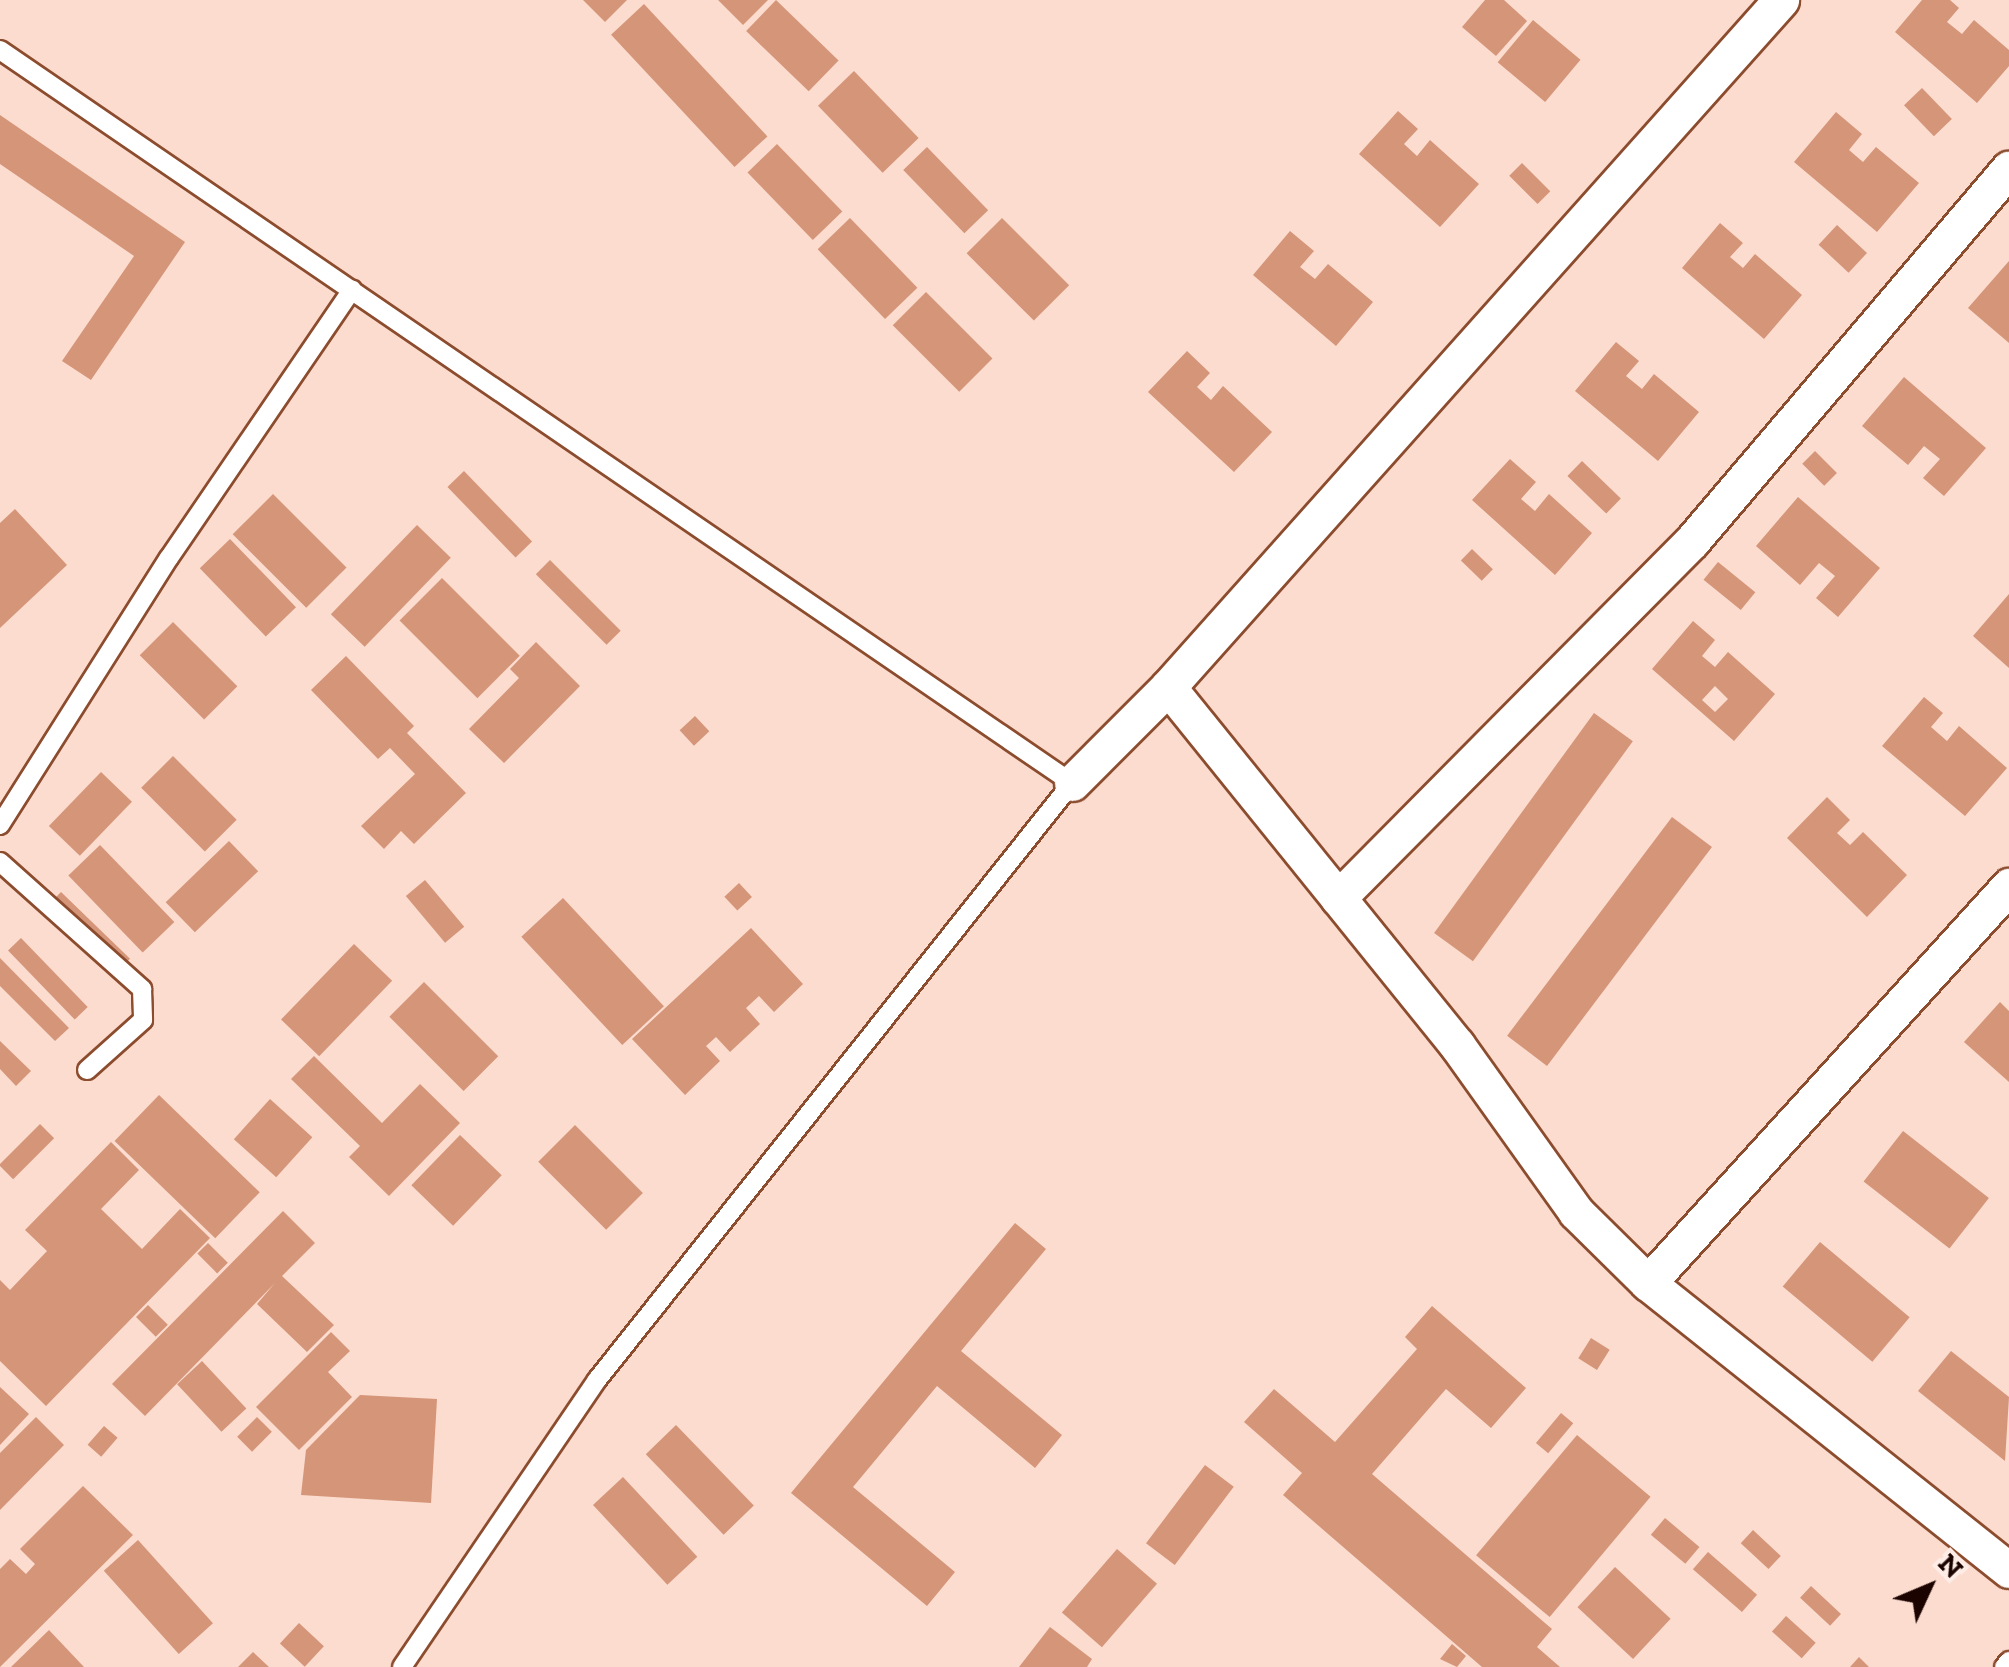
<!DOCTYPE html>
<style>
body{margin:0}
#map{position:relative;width:2009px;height:1667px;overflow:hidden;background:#fbdccf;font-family:"Zilla Slab",serif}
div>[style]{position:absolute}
.building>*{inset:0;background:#d59579;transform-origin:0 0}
.roads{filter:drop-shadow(2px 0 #8c4c2e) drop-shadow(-2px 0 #8c4c2e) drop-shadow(0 2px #8c4c2e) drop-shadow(0 -2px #8c4c2e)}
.lane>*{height:18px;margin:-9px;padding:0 9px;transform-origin:9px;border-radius:9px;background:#fff}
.street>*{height:35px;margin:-17.5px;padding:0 17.5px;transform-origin:17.5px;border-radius:17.5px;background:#fff}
span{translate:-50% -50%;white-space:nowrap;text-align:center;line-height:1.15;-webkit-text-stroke:8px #fdede6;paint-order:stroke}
.north{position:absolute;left:1879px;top:1537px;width:100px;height:100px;-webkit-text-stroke:8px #fdede6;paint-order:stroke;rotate:46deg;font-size:28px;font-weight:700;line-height:40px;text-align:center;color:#1b0400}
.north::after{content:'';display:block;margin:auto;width:35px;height:45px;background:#1b0400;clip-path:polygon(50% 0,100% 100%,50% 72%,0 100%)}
</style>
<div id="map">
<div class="building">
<i style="clip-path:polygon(583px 0,627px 0,605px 22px)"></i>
<i style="clip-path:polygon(718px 0,768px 0,743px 25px)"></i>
<i style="left:776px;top:0;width:87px;height:43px;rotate:44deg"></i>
<i style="clip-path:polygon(1485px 0,1504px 0,1527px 21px,1496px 56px,1462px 27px)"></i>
<i style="clip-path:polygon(1922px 0,1950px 0,1959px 8px,1947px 22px,1962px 34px,1974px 20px,2009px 50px,2009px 66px,1977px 103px,1895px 32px)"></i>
<i style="left:644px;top:4px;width:181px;height:45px;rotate:47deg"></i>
<i style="left:1533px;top:20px;width:62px;height:55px;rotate:40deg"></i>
<i style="left:854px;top:71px;width:93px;height:50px;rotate:46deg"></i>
<i style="left:1922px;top:88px;width:43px;height:25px;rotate:46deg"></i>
<i style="clip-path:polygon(1398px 111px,1418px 129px,1404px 144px,1417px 156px,1430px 140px,1479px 184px,1440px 227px,1359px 154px)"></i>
<i style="clip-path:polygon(1836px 112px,1862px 134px,1849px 150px,1863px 162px,1876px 147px,1919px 183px,1877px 232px,1794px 162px)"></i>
<i style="clip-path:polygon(0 115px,185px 242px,91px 380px,62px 361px,134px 256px,0 164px)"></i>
<i style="left:777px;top:144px;width:94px;height:41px;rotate:46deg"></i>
<i style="left:927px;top:147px;width:88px;height:33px;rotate:46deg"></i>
<i style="left:1522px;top:163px;width:40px;height:18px;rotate:45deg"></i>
<i style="left:850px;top:218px;width:97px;height:45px;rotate:46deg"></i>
<i style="left:1002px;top:218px;width:95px;height:50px;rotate:45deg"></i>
<i style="clip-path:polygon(1720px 223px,1743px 243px,1730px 257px,1743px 268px,1755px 254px,1802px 295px,1764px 339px,1682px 268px)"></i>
<i style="left:1837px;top:225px;width:41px;height:27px;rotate:43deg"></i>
<i style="clip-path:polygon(1290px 231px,1314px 251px,1300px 267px,1315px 279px,1328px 264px,1373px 302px,1336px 346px,1253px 275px)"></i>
<i style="clip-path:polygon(2009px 261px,2009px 343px,1968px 308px)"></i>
<i style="left:926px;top:292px;width:94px;height:47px;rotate:45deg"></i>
<i style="clip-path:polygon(1616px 342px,1639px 361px,1626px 376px,1642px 389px,1654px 374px,1699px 412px,1658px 461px,1575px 391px)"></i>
<i style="clip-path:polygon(1187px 351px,1210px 373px,1197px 387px,1211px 400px,1223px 386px,1272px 432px,1234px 472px,1148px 392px)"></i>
<i style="clip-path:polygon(1904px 377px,1986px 448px,1944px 496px,1923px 478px,1940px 459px,1924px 446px,1908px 465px,1862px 426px)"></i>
<i style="left:1815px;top:451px;width:31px;height:18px;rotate:45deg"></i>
<i style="clip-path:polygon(1510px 459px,1536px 482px,1521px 499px,1535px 511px,1549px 494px,1592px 533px,1555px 575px,1472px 500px)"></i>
<i style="left:1582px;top:461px;width:54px;height:21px;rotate:44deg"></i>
<i style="left:464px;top:471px;width:98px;height:23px;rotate:46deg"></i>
<i style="left:273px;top:494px;width:104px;height:57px;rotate:45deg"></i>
<i style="clip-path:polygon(1798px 497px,1880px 568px,1838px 617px,1816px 598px,1835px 576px,1819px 563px,1800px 585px,1756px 546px)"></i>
<i style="clip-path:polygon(15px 509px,67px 565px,0 628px,0 523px)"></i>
<i style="left:417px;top:525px;width:47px;height:124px;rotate:44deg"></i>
<i style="left:230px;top:539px;width:95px;height:42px;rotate:46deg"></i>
<i style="left:1472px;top:549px;width:29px;height:16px;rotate:44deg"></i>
<i style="left:550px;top:560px;width:100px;height:20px;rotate:45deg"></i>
<i style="left:1718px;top:562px;width:48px;height:23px;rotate:39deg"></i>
<i style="left:442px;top:578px;width:110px;height:60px;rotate:45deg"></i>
<i style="clip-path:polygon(2009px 594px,2009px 668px,1973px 636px)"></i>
<i style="clip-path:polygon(evenodd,1693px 621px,1715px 640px,1702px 656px,1715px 667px,1728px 652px,1775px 694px,1734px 741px,1652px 669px,1693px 621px,1715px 686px,1728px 699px,1715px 712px,1702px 700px,1715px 686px)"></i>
<i style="left:173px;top:622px;width:91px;height:47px;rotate:45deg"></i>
<i style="clip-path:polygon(536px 642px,580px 686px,504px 763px,469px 729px,519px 678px,510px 669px)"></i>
<i style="clip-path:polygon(346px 656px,414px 726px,407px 733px,466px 793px,414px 844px,401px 831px,384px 849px,361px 826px,415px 774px,390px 748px,378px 759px,311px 690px)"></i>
<i style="clip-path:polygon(1924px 697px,1943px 713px,1931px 727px,1947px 741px,1959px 726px,2007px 768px,1965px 816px,1882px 746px)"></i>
<i style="left:1594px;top:713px;width:48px;height:272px;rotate:36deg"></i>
<i style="left:695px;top:716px;width:21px;height:21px;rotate:47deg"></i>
<i style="left:173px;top:756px;width:90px;height:45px;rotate:45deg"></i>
<i style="left:101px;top:772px;width:43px;height:75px;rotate:44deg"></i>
<i style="clip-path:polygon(1827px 797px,1850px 820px,1837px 833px,1850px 845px,1863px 832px,1907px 875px,1867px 917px,1787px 838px)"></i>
<i style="left:1672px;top:817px;width:50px;height:274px;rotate:37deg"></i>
<i style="left:229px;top:841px;width:42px;height:88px;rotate:46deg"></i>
<i style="left:100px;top:845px;width:107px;height:44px;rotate:46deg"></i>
<i style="left:425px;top:880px;width:61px;height:25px;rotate:50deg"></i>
<i style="left:739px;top:883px;width:19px;height:20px;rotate:47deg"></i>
<i style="left:61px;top:892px;width:96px;height:15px;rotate:44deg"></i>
<i style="left:563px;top:898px;width:148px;height:57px;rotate:47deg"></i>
<i style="clip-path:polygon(751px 928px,803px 984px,774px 1012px,759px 996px,746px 1008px,760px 1024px,730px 1052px,716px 1037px,706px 1046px,720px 1061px,685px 1095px,632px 1039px)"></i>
<i style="left:21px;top:938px;width:96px;height:18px;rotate:46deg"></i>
<i style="left:354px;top:944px;width:53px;height:105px;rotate:44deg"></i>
<i style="clip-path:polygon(0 958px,69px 1028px,55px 1041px,0 986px)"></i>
<i style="left:424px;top:982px;width:105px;height:49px;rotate:45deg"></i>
<i style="clip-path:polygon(2000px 1002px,2009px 1011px,2009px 1082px,1964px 1042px)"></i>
<i style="clip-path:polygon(0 1041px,31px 1071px,16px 1086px,0 1069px)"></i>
<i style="clip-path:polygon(314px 1056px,382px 1123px,420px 1084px,460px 1123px,389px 1196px,349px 1157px,360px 1146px,291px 1079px)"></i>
<i style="left:159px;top:1095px;width:140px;height:64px;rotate:44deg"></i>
<i style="left:270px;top:1099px;width:57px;height:54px;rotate:42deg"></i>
<i style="left:40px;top:1124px;width:20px;height:58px;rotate:45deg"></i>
<i style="left:575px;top:1125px;width:96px;height:52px;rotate:45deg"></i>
<i style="left:1903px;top:1131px;width:109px;height:64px;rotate:38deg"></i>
<i style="left:460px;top:1135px;width:58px;height:70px;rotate:44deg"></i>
<i style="clip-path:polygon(111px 1142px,139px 1170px,101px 1209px,142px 1249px,180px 1209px,210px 1238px,46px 1406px,0 1361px,0 1280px,10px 1290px,47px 1251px,25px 1230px)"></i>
<i style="clip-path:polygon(283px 1211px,315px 1243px,282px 1276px,334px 1325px,307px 1352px,257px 1304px,275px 1283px,145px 1416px,112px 1384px)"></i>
<i style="clip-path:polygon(1015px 1223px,1046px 1249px,961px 1351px,1062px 1435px,1035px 1468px,937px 1386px,853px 1487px,955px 1572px,927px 1606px,791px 1493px)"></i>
<i style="left:1820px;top:1242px;width:117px;height:58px;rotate:40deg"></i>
<i style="left:208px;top:1243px;width:28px;height:15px;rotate:45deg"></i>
<i style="left:148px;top:1305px;width:28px;height:17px;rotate:45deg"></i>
<i style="clip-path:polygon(1432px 1306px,1526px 1388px,1491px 1428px,1446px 1389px,1372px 1474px,1552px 1629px,1537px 1647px,1560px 1667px,1482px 1667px,1283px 1495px,1302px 1473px,1244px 1422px,1274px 1389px,1335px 1442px,1417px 1349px,1405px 1337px)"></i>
<i style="clip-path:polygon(331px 1332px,350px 1351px,328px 1372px,352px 1397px,299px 1450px,256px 1407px)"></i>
<i style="left:1591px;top:1338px;width:22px;height:24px;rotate:32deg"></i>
<i style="clip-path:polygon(1951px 1351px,2009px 1397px,2005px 1461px,1918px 1391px)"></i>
<i style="left:202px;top:1361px;width:65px;height:34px;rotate:47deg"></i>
<i style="clip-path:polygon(0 1387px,29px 1414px,0 1445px)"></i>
<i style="clip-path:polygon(360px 1395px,437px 1399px,431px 1503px,301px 1495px,306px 1450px)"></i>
<i style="left:1561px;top:1413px;width:16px;height:39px;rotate:40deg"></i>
<i style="clip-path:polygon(36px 1417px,64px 1445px,0 1510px,0 1453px)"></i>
<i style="left:257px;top:1417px;width:21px;height:28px;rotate:45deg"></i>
<i style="left:676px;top:1425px;width:112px;height:42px;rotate:46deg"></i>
<i style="left:104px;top:1426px;width:18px;height:25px;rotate:41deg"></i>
<i style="left:1577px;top:1435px;width:96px;height:157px;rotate:40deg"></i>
<i style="left:1205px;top:1465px;width:36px;height:98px;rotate:37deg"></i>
<i style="left:623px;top:1477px;width:109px;height:41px;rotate:47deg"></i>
<i style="clip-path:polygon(83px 1486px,133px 1535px,0 1667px,0 1569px,10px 1559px,26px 1574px,35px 1564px,20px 1549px)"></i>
<i style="left:1665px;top:1518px;width:45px;height:22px;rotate:40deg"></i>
<i style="left:1753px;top:1530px;width:38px;height:18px;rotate:43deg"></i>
<i style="left:138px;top:1540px;width:112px;height:46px;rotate:48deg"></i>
<i style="left:1117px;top:1549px;width:53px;height:84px;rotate:41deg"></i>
<i style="left:1708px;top:1552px;width:65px;height:23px;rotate:41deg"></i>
<i style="left:1615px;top:1567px;width:76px;height:55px;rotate:43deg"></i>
<i style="left:1811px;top:1586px;width:41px;height:16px;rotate:43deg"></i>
<i style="left:1786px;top:1616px;width:40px;height:21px;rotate:42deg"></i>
<i style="left:299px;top:1623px;width:34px;height:28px;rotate:43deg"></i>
<i style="clip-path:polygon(1050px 1627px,1092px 1659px,1087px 1667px,1019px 1667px)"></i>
<i style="clip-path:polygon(49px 1630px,84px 1667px,11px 1667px)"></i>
<i style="clip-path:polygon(1452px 1644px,1466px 1656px,1457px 1667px,1440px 1659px)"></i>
<i style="clip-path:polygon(253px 1652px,269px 1667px,238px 1667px)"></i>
<i style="clip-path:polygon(1859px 1657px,1869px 1667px,1850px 1667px)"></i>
</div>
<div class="roads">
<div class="lane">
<i style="left:0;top:50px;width:1299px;rotate:34.36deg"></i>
<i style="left:1072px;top:783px;width:763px;rotate:128.51deg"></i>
<i style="left:597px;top:1380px;width:347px;rotate:124.2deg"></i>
<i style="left:0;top:825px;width:316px;rotate:-57.7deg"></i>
<i style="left:169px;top:558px;width:325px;rotate:-55.7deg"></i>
<i style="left:0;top:862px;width:191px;rotate:41.8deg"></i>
<i style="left:142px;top:989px;width:31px;rotate:88deg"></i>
<i style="left:143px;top:1020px;width:75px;rotate:138.2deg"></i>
<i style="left:2004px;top:1667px;width:8px;rotate:-50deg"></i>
</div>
<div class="street">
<i style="left:1168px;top:687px;width:460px;rotate:51.1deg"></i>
<i style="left:1457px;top:1045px;width:205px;rotate:54.5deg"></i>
<i style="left:1576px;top:1212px;width:101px;rotate:44.6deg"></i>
<i style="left:1648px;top:1283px;width:461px;rotate:38.5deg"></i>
<i style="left:1072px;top:783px;width:136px;rotate:-45deg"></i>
<i style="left:1168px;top:687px;width:921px;rotate:-48.26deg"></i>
<i style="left:1338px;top:898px;width:503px;rotate:-45.24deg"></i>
<i style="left:1692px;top:541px;width:489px;rotate:-49.6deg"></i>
<i style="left:1648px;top:1283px;width:537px;rotate:-47.72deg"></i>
</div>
</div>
<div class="north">N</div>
</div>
